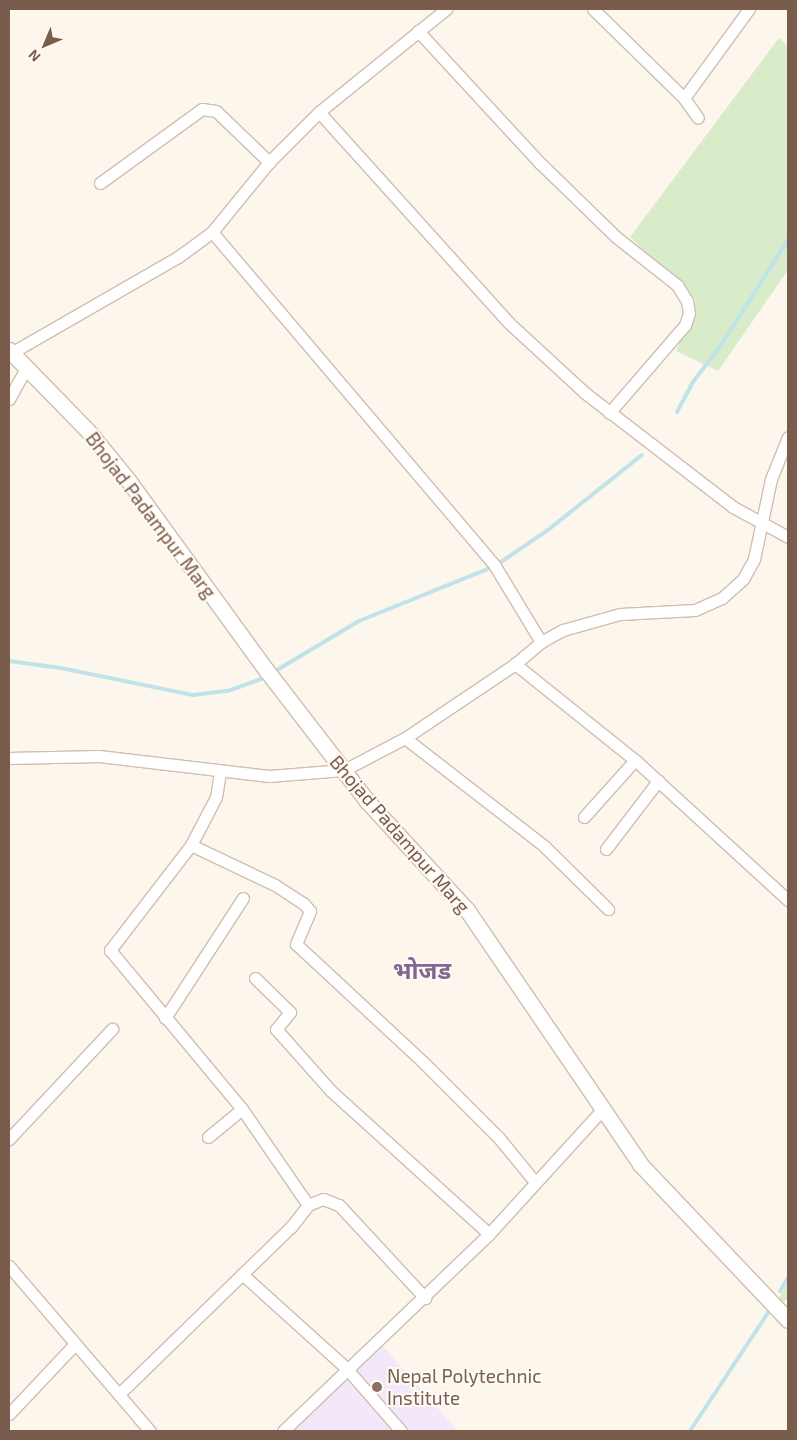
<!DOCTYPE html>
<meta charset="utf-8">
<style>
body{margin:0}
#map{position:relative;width:797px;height:1440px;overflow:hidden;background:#fdf6ec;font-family:"Exo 2","Noto Sans Devanagari",sans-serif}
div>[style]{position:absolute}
.education>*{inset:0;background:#f3e8fa}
.green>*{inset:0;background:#d8ecc9}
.stream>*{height:4px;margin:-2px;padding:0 2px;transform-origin:2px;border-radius:2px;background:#bfe3e8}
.roads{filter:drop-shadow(1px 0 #d1beb0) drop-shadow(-1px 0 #d1beb0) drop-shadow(0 1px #d1beb0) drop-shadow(0 -1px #d1beb0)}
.minor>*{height:11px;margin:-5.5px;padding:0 5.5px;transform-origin:5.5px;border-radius:5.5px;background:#fff}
.tertiary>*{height:15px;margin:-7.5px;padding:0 7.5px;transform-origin:7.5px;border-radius:7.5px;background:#fff}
.dots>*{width:14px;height:14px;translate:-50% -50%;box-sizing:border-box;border:2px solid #fffaf3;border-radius:50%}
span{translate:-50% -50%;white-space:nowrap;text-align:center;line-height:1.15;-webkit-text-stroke:4px #fffaf3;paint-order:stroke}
.street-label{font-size:19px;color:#7a5c4d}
.education-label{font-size:19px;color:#785e54}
.left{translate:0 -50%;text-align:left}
.district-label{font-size:24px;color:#846695;font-weight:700}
.frame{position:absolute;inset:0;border:10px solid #7a5c4d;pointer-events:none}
.north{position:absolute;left:20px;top:20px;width:50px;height:50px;-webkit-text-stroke:4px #fffaf3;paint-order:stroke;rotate:225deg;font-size:14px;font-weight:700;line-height:20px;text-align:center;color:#7a5c4d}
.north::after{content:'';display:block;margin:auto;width:18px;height:22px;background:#7a5c4d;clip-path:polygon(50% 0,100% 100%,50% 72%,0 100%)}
</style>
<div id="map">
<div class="education">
<i style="clip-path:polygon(380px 1343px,458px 1431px,289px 1431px)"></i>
</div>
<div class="green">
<i style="clip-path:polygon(779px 38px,788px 46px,788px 270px,718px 371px,676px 351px,694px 313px,695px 299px,630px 237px)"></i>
<i style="clip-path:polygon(788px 1283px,788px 1297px,782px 1305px,777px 1301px)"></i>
</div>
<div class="stream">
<i style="left:677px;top:412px;width:34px;rotate:-62deg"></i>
<i style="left:693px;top:382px;width:46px;rotate:-52.9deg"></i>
<i style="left:721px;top:345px;width:125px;rotate:-57.5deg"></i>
<i style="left:9px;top:661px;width:52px;rotate:7.7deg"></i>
<i style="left:61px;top:668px;width:135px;rotate:11.6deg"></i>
<i style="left:193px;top:695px;width:35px;rotate:-7deg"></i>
<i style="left:228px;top:691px;width:35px;rotate:-20deg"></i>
<i style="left:277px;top:670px;width:96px;rotate:-30.9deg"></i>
<i style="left:359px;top:621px;width:147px;rotate:-22deg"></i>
<i style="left:495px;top:566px;width:64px;rotate:-34.2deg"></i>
<i style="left:548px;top:530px;width:120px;rotate:-38.6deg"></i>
<i style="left:780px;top:1291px;width:15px;rotate:-58deg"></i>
<i style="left:690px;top:1431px;width:144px;rotate:-56.6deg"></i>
</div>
<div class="roads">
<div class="minor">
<i style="left:593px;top:9px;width:127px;rotate:44.4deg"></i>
<i style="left:684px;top:98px;width:24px;rotate:55deg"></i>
<i style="left:418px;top:31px;width:180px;rotate:47.3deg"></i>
<i style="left:540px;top:163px;width:106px;rotate:44.2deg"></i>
<i style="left:616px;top:237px;width:78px;rotate:38.2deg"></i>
<i style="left:677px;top:285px;width:19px;rotate:58deg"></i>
<i style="left:687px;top:301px;width:12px;rotate:81deg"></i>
<i style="left:689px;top:313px;width:13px;rotate:108deg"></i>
<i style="left:685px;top:325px;width:116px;rotate:130.8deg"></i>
<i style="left:684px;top:98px;width:110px;rotate:-53.9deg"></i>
<i style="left:319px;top:112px;width:284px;rotate:48deg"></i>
<i style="left:509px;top:323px;width:103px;rotate:42.6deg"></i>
<i style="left:585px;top:393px;width:187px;rotate:37.6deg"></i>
<i style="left:733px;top:507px;width:63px;rotate:28.6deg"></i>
<i style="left:100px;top:183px;width:126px;rotate:-36deg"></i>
<i style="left:202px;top:109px;width:14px;rotate:8deg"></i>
<i style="left:216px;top:111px;width:74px;rotate:43.9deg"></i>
<i style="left:212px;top:232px;width:438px;rotate:49.7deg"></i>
<i style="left:495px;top:566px;width:89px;rotate:58.8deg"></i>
<i style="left:11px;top:353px;width:193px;rotate:-29.9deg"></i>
<i style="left:178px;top:257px;width:42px;rotate:-36.3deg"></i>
<i style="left:212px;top:232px;width:90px;rotate:-50.8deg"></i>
<i style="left:269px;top:162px;width:71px;rotate:-45deg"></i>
<i style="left:319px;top:112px;width:164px;rotate:-39deg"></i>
<i style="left:9px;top:399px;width:33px;rotate:-61deg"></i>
<i style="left:515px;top:664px;width:154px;rotate:38.7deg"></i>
<i style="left:635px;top:760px;width:207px;rotate:42.5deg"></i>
<i style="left:405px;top:738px;width:176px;rotate:37.8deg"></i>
<i style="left:544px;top:846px;width:90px;rotate:44.5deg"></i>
<i style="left:9px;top:758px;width:90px;rotate:-1.3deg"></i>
<i style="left:99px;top:756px;width:171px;rotate:6.7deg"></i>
<i style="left:269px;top:776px;width:75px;rotate:-4.6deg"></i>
<i style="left:344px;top:770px;width:69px;rotate:-27.7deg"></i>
<i style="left:405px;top:738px;width:133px;rotate:-33.9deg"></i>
<i style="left:515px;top:664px;width:34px;rotate:-40deg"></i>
<i style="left:541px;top:642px;width:25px;rotate:-29deg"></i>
<i style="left:563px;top:630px;width:59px;rotate:-15.7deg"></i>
<i style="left:620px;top:614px;width:75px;rotate:-3.1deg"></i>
<i style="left:695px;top:610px;width:30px;rotate:-24deg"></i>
<i style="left:722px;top:598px;width:28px;rotate:-42deg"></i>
<i style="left:743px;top:579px;width:23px;rotate:-61deg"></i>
<i style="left:754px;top:559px;width:82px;rotate:-78deg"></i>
<i style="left:771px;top:479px;width:45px;rotate:-68deg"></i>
<i style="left:220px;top:772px;width:25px;rotate:99deg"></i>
<i style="left:216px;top:797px;width:54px;rotate:117.5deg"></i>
<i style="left:191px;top:845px;width:133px;rotate:127.6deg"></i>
<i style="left:110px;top:950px;width:207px;rotate:50.3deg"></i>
<i style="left:242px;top:1109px;width:116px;rotate:55.5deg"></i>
<i style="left:584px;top:817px;width:76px;rotate:-48.2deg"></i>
<i style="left:191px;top:845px;width:93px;rotate:25.5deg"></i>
<i style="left:275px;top:885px;width:35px;rotate:33deg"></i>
<i style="left:304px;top:904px;width:9px;rotate:49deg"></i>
<i style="left:310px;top:911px;width:36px;rotate:113deg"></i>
<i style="left:296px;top:944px;width:176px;rotate:42.9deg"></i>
<i style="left:425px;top:1064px;width:105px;rotate:45deg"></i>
<i style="left:499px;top:1138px;width:57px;rotate:50.7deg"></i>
<i style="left:606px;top:849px;width:86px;rotate:-52.6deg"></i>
<i style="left:255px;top:978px;width:49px;rotate:44.2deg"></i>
<i style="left:290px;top:1012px;width:22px;rotate:129deg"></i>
<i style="left:276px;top:1029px;width:83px;rotate:48.4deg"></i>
<i style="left:331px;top:1091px;width:213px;rotate:42.1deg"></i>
<i style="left:165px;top:1018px;width:143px;rotate:-57deg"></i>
<i style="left:208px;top:1137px;width:44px;rotate:-39.5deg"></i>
<i style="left:9px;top:1139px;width:151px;rotate:-46.9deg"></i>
<i style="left:9px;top:1266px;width:217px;rotate:49.5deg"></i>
<i style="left:242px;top:1274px;width:142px;rotate:42.1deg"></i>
<i style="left:347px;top:1369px;width:82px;rotate:48.9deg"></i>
<i style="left:119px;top:1394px;width:240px;rotate:-44.2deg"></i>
<i style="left:291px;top:1227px;width:28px;rotate:-52deg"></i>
<i style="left:308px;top:1205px;width:16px;rotate:-22deg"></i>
<i style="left:323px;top:1199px;width:17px;rotate:21deg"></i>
<i style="left:339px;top:1205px;width:127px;rotate:47.2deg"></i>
<i style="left:9px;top:1414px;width:96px;rotate:-46.7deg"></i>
<i style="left:283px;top:1431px;width:285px;rotate:-43.7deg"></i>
<i style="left:489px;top:1234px;width:168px;rotate:-47.7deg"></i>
</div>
<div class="tertiary">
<i style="left:9px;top:350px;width:113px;rotate:45.7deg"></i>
<i style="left:88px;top:431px;width:63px;rotate:50.8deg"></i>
<i style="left:128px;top:480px;width:236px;rotate:54deg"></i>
<i style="left:267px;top:671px;width:164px;rotate:52.4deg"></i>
<i style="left:367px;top:801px;width:148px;rotate:47.5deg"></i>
<i style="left:467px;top:910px;width:307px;rotate:55.7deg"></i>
<i style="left:640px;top:1164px;width:215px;rotate:46.5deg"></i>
</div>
</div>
<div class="dots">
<i style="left:377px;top:1387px;background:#8d6e63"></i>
</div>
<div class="street-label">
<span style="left:151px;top:515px;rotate:53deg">Bhojad Padampur Marg</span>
<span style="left:400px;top:834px;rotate:49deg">Bhojad Padampur Marg</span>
</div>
<div class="education-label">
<span class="left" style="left:387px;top:1387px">Nepal Polytechnic<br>Institute</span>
</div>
<div class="district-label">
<span style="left:422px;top:970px">भोजड</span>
</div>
<div class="frame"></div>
<div class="north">N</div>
</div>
